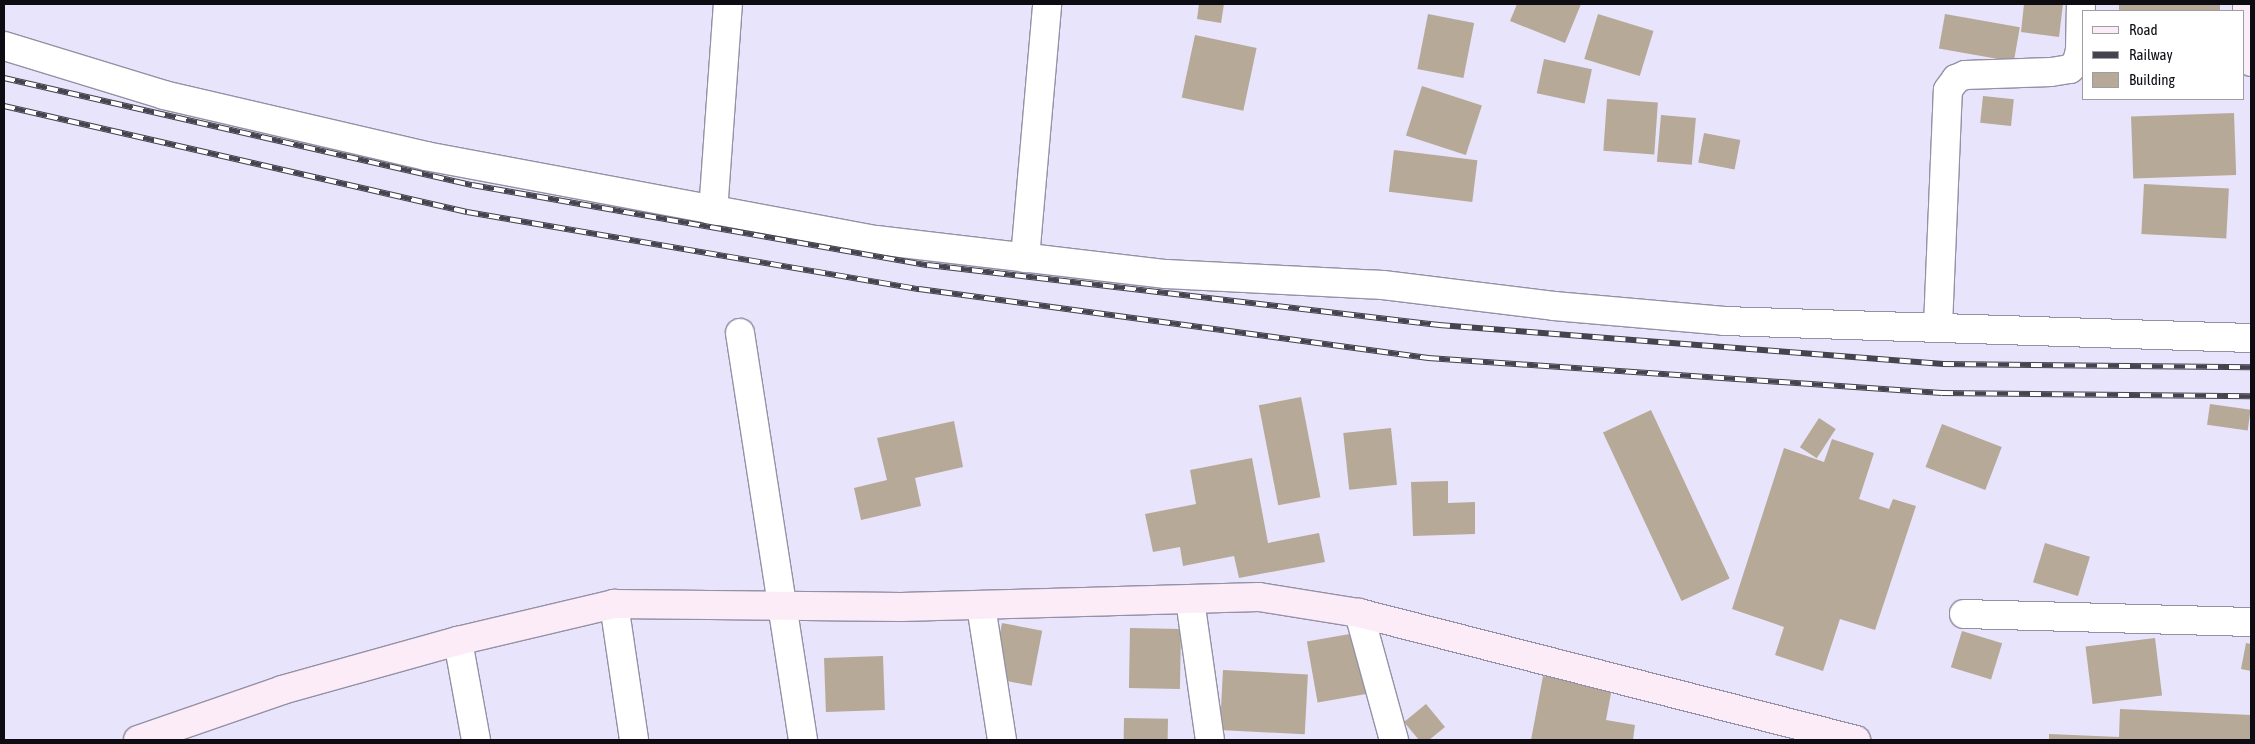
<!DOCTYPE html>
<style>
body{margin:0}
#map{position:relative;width:2255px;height:744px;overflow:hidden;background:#e8e4fb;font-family:"Asap Condensed",sans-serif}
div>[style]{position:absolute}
.building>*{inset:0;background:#b6a997;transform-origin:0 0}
.roads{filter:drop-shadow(1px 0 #9491a5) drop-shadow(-1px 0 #9491a5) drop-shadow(0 1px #9491a5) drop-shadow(0 -1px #9491a5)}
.street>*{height:28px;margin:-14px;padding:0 14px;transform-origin:14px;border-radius:14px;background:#fff}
.secondary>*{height:28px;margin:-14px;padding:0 14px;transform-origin:14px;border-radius:14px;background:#fcecf8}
.rail>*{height:5.5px;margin-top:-2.75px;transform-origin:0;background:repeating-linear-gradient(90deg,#fff 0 11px,#45434e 0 22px);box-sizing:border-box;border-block:1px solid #45434e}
span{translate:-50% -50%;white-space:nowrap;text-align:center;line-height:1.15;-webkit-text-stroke:4px #fff;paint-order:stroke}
.frame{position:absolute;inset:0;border:5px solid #0d0c13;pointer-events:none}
.legend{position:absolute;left:2082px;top:10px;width:162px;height:90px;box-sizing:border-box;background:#fff;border:1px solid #9e9ea1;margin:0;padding:6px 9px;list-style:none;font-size:15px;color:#0d0c13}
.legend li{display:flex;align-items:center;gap:10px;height:25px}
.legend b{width:25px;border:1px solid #9e9ea1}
</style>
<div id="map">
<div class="building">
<i style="clip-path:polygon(1199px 4px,1224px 4px,1221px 23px,1197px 19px)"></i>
<i style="clip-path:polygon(1517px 4px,1581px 4px,1565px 43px,1510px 21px)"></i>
<i style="clip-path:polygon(2024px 4px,2063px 4px,2059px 37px,2021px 32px)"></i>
<i style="left:2119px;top:4px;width:101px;height:7px"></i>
<i style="left:1428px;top:14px;width:47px;height:56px;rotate:11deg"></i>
<i style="left:1598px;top:14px;width:58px;height:47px;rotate:17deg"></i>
<i style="left:1945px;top:14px;width:76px;height:35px;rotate:10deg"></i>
<i style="left:1195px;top:35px;width:63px;height:64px;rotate:12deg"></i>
<i style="left:1544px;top:59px;width:49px;height:35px;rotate:12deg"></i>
<i style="left:1422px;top:86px;width:63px;height:52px;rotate:18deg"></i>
<i style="left:1983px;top:96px;width:31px;height:27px;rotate:6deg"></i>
<i style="left:1607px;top:99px;width:51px;height:52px;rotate:4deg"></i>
<i style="left:2234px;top:113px;width:62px;height:103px;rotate:88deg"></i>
<i style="left:1661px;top:115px;width:35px;height:47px;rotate:5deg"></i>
<i style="left:1704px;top:133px;width:37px;height:30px;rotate:11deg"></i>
<i style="left:1394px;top:150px;width:84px;height:42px;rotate:7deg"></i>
<i style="left:2144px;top:184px;width:85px;height:50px;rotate:3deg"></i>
<i style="left:1301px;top:397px;width:102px;height:43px;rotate:79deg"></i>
<i style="left:2210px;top:404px;width:41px;height:21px;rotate:8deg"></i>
<i style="left:1651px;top:410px;width:186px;height:53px;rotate:65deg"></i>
<i style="left:1819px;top:418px;width:20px;height:35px;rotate:33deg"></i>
<i style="clip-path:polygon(954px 421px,963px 467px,915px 478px,921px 506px,861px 520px,854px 488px,887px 480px,877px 438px)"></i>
<i style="left:1942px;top:424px;width:64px;height:46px;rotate:21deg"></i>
<i style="left:1391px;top:428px;width:57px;height:48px;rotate:84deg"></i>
<i style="clip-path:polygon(1832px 439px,1874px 453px,1859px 499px,1889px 509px,1893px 499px,1916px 506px,1875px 630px,1840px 619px,1823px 671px,1775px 655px,1784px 627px,1732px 609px,1784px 448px,1824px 462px)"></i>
<i style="clip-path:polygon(1252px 458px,1268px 543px,1319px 533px,1325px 562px,1239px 578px,1234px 556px,1183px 566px,1180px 547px,1153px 552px,1145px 514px,1196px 504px,1190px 470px)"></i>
<i style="clip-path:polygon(1448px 481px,1448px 503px,1475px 502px,1475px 534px,1413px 536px,1411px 482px)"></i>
<i style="left:2045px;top:543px;width:47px;height:41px;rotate:17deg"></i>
<i style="left:1002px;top:623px;width:41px;height:56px;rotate:11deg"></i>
<i style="left:1130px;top:628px;width:51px;height:60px;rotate:1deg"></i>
<i style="left:1962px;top:631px;width:42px;height:38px;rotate:17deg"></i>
<i style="left:1361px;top:632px;width:62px;height:55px;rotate:80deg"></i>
<i style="left:2155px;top:638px;width:58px;height:70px;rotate:83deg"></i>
<i style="clip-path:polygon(2246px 643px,2251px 644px,2251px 671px,2241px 669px)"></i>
<i style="left:883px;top:656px;width:54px;height:59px;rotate:88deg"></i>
<i style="left:1223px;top:670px;width:85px;height:60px;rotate:3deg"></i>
<i style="clip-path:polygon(1543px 676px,1612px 688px,1606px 720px,1635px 725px,1633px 740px,1531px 740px)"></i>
<i style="clip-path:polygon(1426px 704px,1445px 727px,1429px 740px,1419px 740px,1404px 722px)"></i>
<i style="clip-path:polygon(2120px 709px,2251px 715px,2251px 740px,2049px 740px,2049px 734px,2119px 737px)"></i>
<i style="left:1124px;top:718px;width:44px;height:22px;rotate:1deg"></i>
</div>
<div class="roads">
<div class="street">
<i style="left:4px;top:46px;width:167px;rotate:17deg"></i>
<i style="left:164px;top:95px;width:269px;rotate:13.1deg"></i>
<i style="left:426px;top:156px;width:458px;rotate:10.6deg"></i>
<i style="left:876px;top:240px;width:292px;rotate:6.7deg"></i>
<i style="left:1166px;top:274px;width:217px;rotate:2.9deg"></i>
<i style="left:1383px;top:285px;width:172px;rotate:7deg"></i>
<i style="left:1554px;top:306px;width:171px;rotate:5deg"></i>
<i style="left:1724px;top:321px;width:527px;rotate:1.85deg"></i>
<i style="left:713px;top:212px;width:209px;rotate:-85.9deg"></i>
<i style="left:1025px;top:258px;width:255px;rotate:-85deg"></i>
<i style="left:1938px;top:326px;width:236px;rotate:-87.6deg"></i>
<i style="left:1948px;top:90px;width:14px;rotate:-54deg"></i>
<i style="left:1956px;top:79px;width:10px;rotate:-24deg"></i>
<i style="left:1965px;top:75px;width:86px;rotate:-2deg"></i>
<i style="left:2051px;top:72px;width:19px;rotate:-9deg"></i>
<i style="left:2070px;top:69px;width:10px;rotate:-45deg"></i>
<i style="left:2077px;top:62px;width:12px;rotate:-76deg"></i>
<i style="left:2080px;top:50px;width:46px;rotate:-88.8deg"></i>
<i style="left:740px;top:333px;width:412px;rotate:81.2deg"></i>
<i style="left:1190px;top:600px;width:141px;rotate:81.9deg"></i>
<i style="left:614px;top:604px;width:137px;rotate:81.6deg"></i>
<i style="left:981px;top:606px;width:136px;rotate:81.1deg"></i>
<i style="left:1359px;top:613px;width:132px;rotate:74.6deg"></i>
<i style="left:1964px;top:614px;width:287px;rotate:1.6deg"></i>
<i style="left:458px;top:641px;width:101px;rotate:79.7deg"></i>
</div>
<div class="secondary">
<i style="left:2247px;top:4px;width:58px;rotate:86.1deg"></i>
<i style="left:138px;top:740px;width:152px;rotate:-19.1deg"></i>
<i style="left:282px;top:690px;width:183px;rotate:-15.6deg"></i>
<i style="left:458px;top:641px;width:160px;rotate:-13.3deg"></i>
<i style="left:614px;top:604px;width:287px;rotate:0.6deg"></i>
<i style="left:901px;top:607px;width:358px;rotate:-1.6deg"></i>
<i style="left:1259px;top:597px;width:101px;rotate:9.1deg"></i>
<i style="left:1359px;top:613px;width:513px;rotate:14.33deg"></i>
</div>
</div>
<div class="rail">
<i style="left:4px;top:78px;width:480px;rotate:12.9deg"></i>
<i style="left:472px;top:185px;width:463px;rotate:10deg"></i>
<i style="left:928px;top:265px;width:515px;rotate:6.7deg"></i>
<i style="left:1439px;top:325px;width:506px;rotate:4.42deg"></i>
<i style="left:1943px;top:364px;width:308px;rotate:0.6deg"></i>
<i style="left:4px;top:106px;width:475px;rotate:12.9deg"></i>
<i style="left:467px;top:212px;width:459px;rotate:9.7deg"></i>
<i style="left:919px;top:289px;width:514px;rotate:7.72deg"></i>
<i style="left:1428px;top:358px;width:515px;rotate:3.9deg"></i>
<i style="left:1942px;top:393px;width:309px;rotate:0.6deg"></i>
</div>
<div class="frame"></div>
<ul class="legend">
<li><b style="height:6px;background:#fcecf8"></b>Road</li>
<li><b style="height:6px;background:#45434e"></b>Railway</li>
<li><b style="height:14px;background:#b6a997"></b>Building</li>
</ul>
</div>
